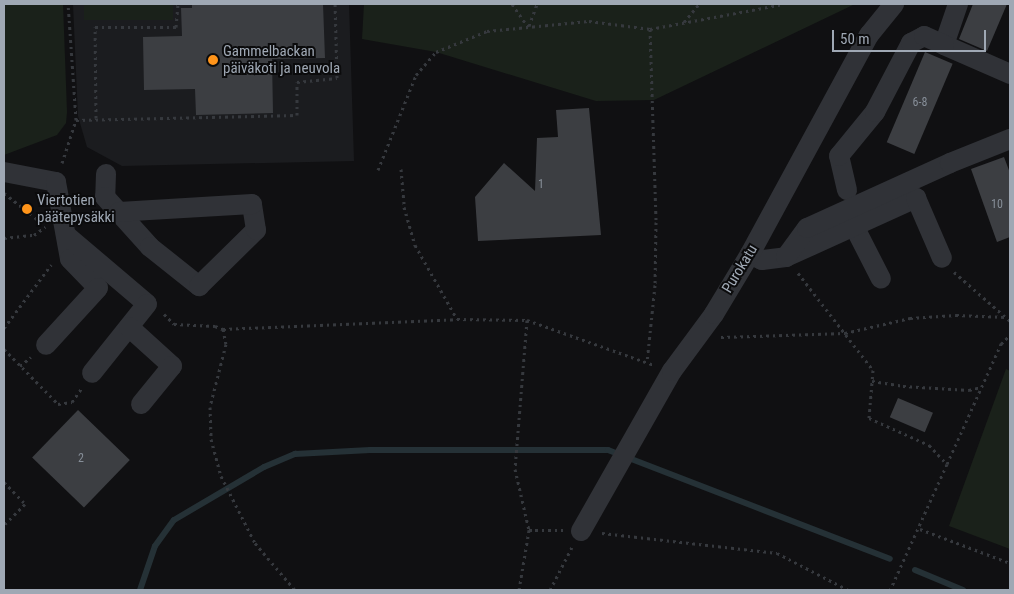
<!DOCTYPE html>
<meta charset="utf-8">
<style>
body{margin:0}
#map{position:relative;width:1014px;height:594px;overflow:hidden;background:#101012;font-family:"Roboto Condensed",sans-serif}
div>[style]{position:absolute}
.built>*{inset:0;background:#1b1c1f}
.green>*{inset:0;background:#1a211a;transform-origin:0 0}
.stream>*{height:6px;margin:-3px;padding:0 3px;transform-origin:3px;border-radius:3px;background:#253136}
.building>*{inset:0;background:#3c3e42;transform-origin:0 0}
.path>*{height:3px;margin-top:-1.5px;transform-origin:0;background:repeating-linear-gradient(90deg,#36393e 0 2.5px,transparent 0 6.5px)}
.minor>*{height:20px;margin:-10px;padding:0 10px;transform-origin:10px;border-radius:10px;background:#303237}
.dots>*{width:14px;height:14px;translate:-50% -50%;box-sizing:border-box;border:2px solid #0b0b0c;border-radius:50%}
span{translate:-50% -50%;white-space:nowrap;text-align:center;line-height:1.15;-webkit-text-stroke:4px #0b0b0c;paint-order:stroke}
.number-label{font-size:12px;color:#868e98}
.number-label span{-webkit-text-stroke-width:0}
.poi-label{font-size:15px;color:#9fa8b4}
.left{translate:0 -50%;text-align:left}
.street-label{font-size:15px;color:#9fa8b4}
.frame{position:absolute;inset:0;border:5px solid #9fa8b4;pointer-events:none}
.scale{position:absolute;left:832px;top:30px;width:154px;height:22px;box-sizing:border-box;border:2px solid #9fa8b4;border-top:0;padding-left:6px;font-size:15px;line-height:18px;white-space:nowrap;color:#9fa8b4;-webkit-text-stroke:4px #0b0b0c;paint-order:stroke}
</style>
<div id="map">
<div class="built">
<i style="clip-path:polygon(73px 4px,349px 4px,354px 161px,122px 166px,87px 147px,78px 116px)"></i>
</div>
<div class="green">
<i style="clip-path:polygon(4px 4px,63px 4px,67px 112px,66px 123px,57px 135px,4px 155px)"></i>
<i style="left:84px;top:4px;width:89px;height:16px"></i>
<i style="clip-path:polygon(364px 4px,855px 4px,654px 100px,596px 101px,436px 52px,362px 39px)"></i>
<i style="clip-path:polygon(1006px 369px,1010px 371px,1010px 549px,949px 526px)"></i>
</div>
<div class="stream">
<i style="left:915px;top:570px;width:52px;rotate:22.6deg"></i>
<i style="left:140px;top:590px;width:46px;rotate:-71.2deg"></i>
<i style="left:155px;top:546px;width:32px;rotate:-54deg"></i>
<i style="left:174px;top:520px;width:104px;rotate:-30.5deg"></i>
<i style="left:264px;top:467px;width:34px;rotate:-23deg"></i>
<i style="left:295px;top:454px;width:75px;rotate:-3.1deg"></i>
<i style="left:370px;top:450px;width:238px"></i>
<i style="left:608px;top:450px;width:302px;rotate:21.1deg"></i>
</div>
<div class="building">
<i style="clip-path:polygon(192px 4px,323px 4px,325px 58px,272px 59px,273px 113px,196px 115px,195px 89px,144px 90px,143px 37px,182px 36px,181px 8px,192px 8px)"></i>
<i style="clip-path:polygon(973px 4px,1007px 4px,987px 51px,959px 39px)"></i>
<i style="left:925px;top:52px;width:30px;height:98px;rotate:23deg"></i>
<i style="clip-path:polygon(589px 108px,601px 235px,478px 241px,475px 197px,504px 163px,535px 191px,537px 138px,558px 137px,556px 110px)"></i>
<i style="clip-path:polygon(1004px 157px,1010px 173px,1010px 237px,997px 242px,971px 169px)"></i>
<i style="left:898px;top:398px;width:38px;height:21px;rotate:23deg"></i>
<i style="left:78px;top:410px;width:72px;height:66px;rotate:44deg"></i>
</div>
<div class="path">
<i style="left:512px;top:4px;width:28px;rotate:55deg"></i>
<i style="left:684px;top:22px;width:23px;rotate:-50deg"></i>
<i style="left:529px;top:26px;width:23px;rotate:-70deg"></i>
<i style="left:650px;top:29px;width:136px;rotate:-10.6deg"></i>
<i style="left:96px;top:118px;width:91px;rotate:-90.6deg"></i>
<i style="left:95px;top:27px;width:81px"></i>
<i style="left:176px;top:27px;width:23px;rotate:-85deg"></i>
<i style="left:76px;top:120px;width:221px;rotate:-1.3deg"></i>
<i style="left:297px;top:115px;width:33px;rotate:-90deg"></i>
<i style="left:297px;top:82px;width:40px;rotate:-5.7deg"></i>
<i style="left:337px;top:78px;width:74px;rotate:-91.5deg"></i>
<i style="left:62px;top:163px;width:45px;rotate:-72deg"></i>
<i style="left:76px;top:120px;width:116px;rotate:-93.9deg"></i>
<i style="left:401px;top:169px;width:38px;rotate:85deg"></i>
<i style="left:404px;top:207px;width:40px;rotate:74deg"></i>
<i style="left:415px;top:245px;width:85px;rotate:60.4deg"></i>
<i style="left:378px;top:170px;width:102px;rotate:-68.2deg"></i>
<i style="left:416px;top:75px;width:30px;rotate:-49deg"></i>
<i style="left:436px;top:52px;width:55px;rotate:-22.4deg"></i>
<i style="left:487px;top:31px;width:102px;rotate:-5.6deg"></i>
<i style="left:589px;top:21px;width:62px;rotate:7.5deg"></i>
<i style="left:650px;top:29px;width:193px;rotate:88.2deg"></i>
<i style="left:656px;top:222px;width:63px;rotate:90.9deg"></i>
<i style="left:655px;top:285px;width:77px;rotate:95.9deg"></i>
<i style="left:4px;top:193px;width:48px;rotate:38.3deg"></i>
<i style="left:4px;top:238px;width:30px;rotate:-6deg"></i>
<i style="left:34px;top:235px;width:14px;rotate:-36deg"></i>
<i style="left:954px;top:272px;width:74px;rotate:41.2deg"></i>
<i style="left:798px;top:273px;width:123px;rotate:52.3deg"></i>
<i style="left:873px;top:370px;width:48px;rotate:94.8deg"></i>
<i style="left:869px;top:418px;width:66px;rotate:24.2deg"></i>
<i style="left:929px;top:445px;width:26px;rotate:47deg"></i>
<i style="left:947px;top:464px;width:138px;rotate:114.3deg"></i>
<i style="left:164px;top:314px;width:14px;rotate:45deg"></i>
<i style="left:174px;top:324px;width:41px;rotate:2.8deg"></i>
<i style="left:215px;top:326px;width:9px;rotate:21deg"></i>
<i style="left:223px;top:329px;width:15px;rotate:79deg"></i>
<i style="left:226px;top:344px;width:65px;rotate:104.3deg"></i>
<i style="left:210px;top:407px;width:32px;rotate:88deg"></i>
<i style="left:211px;top:439px;width:38px;rotate:75deg"></i>
<i style="left:221px;top:476px;width:75px;rotate:63.1deg"></i>
<i style="left:255px;top:543px;width:62px;rotate:49.6deg"></i>
<i style="left:527px;top:320px;width:135px;rotate:19.5deg"></i>
<i style="left:4px;top:328px;width:79px;rotate:-53.3deg"></i>
<i style="left:223px;top:329px;width:234px;rotate:-2.4deg"></i>
<i style="left:457px;top:319px;width:70px;rotate:0.8deg"></i>
<i style="left:527px;top:320px;width:149px;rotate:94.6deg"></i>
<i style="left:515px;top:469px;width:63px;rotate:77.1deg"></i>
<i style="left:721px;top:337px;width:124px;rotate:-1.8deg"></i>
<i style="left:845px;top:333px;width:67px;rotate:-13deg"></i>
<i style="left:910px;top:318px;width:46px;rotate:-3.7deg"></i>
<i style="left:956px;top:315px;width:50px;rotate:2.3deg"></i>
<i style="left:4px;top:349px;width:77px;rotate:45.5deg"></i>
<i style="left:58px;top:404px;width:14px;rotate:-8deg"></i>
<i style="left:72px;top:402px;width:16px;rotate:-55deg"></i>
<i style="left:20px;top:366px;width:14px;rotate:-39deg"></i>
<i style="left:872px;top:381px;width:31px;rotate:9deg"></i>
<i style="left:903px;top:386px;width:66px;rotate:3.5deg"></i>
<i style="left:969px;top:390px;width:12px;rotate:-14deg"></i>
<i style="left:947px;top:464px;width:132px;rotate:-65.8deg"></i>
<i style="left:1001px;top:344px;width:13px;rotate:-45deg"></i>
<i style="left:4px;top:482px;width:30px;rotate:46deg"></i>
<i style="left:25px;top:504px;width:30px;rotate:135deg"></i>
<i style="left:920px;top:529px;width:96px;rotate:20.7deg"></i>
<i style="left:602px;top:533px;width:176px;rotate:6.5deg"></i>
<i style="left:777px;top:553px;width:80px;rotate:27.5deg"></i>
<i style="left:519px;top:590px;width:61px;rotate:-80.5deg"></i>
<i style="left:529px;top:530px;width:34px"></i>
<i style="left:550px;top:590px;width:48px;rotate:-62.9deg"></i>
</div>
<div class="minor">
<i style="left:958px;top:4px;width:43px;rotate:108.9deg"></i>
<i style="left:944px;top:45px;width:72px;rotate:23.7deg"></i>
<i style="left:4px;top:172px;width:53px;rotate:10.9deg"></i>
<i style="left:56px;top:182px;width:78px;rotate:79.7deg"></i>
<i style="left:70px;top:259px;width:40px;rotate:46deg"></i>
<i style="left:98px;top:288px;width:77px;rotate:132.4deg"></i>
<i style="left:106px;top:174px;width:23px;rotate:92deg"></i>
<i style="left:105px;top:197px;width:67px;rotate:48deg"></i>
<i style="left:150px;top:247px;width:63px;rotate:38.5deg"></i>
<i style="left:199px;top:286px;width:80px;rotate:-44.5deg"></i>
<i style="left:256px;top:230px;width:26px;rotate:-99deg"></i>
<i style="left:252px;top:204px;width:133px;rotate:176.6deg"></i>
<i style="left:847px;top:190px;width:35px;rotate:-103deg"></i>
<i style="left:839px;top:156px;width:57px;rotate:-50.7deg"></i>
<i style="left:875px;top:112px;width:78px;rotate:-62.4deg"></i>
<i style="left:911px;top:43px;width:15px;rotate:-28deg"></i>
<i style="left:924px;top:36px;width:22px;rotate:24deg"></i>
<i style="left:854px;top:226px;width:59px;rotate:63deg"></i>
<i style="left:66px;top:235px;width:106px;rotate:40.4deg"></i>
<i style="left:147px;top:304px;width:88px;rotate:128.6deg"></i>
<i style="left:750px;top:254px;width:13px;rotate:27deg"></i>
<i style="left:762px;top:260px;width:24px;rotate:-7deg"></i>
<i style="left:786px;top:257px;width:143px;rotate:-24.4deg"></i>
<i style="left:916px;top:198px;width:65px;rotate:66.6deg"></i>
<i style="left:786px;top:257px;width:36px;rotate:-54deg"></i>
<i style="left:807px;top:228px;width:157px;rotate:-24.4deg"></i>
<i style="left:950px;top:163px;width:65px;rotate:-21.8deg"></i>
<i style="left:129px;top:327px;width:58px;rotate:42.2deg"></i>
<i style="left:172px;top:366px;width:49px;rotate:129.2deg"></i>
<i style="left:581px;top:531px;width:184px;rotate:-60.4deg"></i>
<i style="left:672px;top:371px;width:71px;rotate:-53.6deg"></i>
<i style="left:714px;top:314px;width:70px;rotate:-59deg"></i>
<i style="left:750px;top:254px;width:249px;rotate:-61.5deg"></i>
<i style="left:869px;top:35px;width:40px;rotate:-51deg"></i>
</div>
<div class="dots">
<i style="left:213px;top:60px;background:#ff941a"></i>
<i style="left:27px;top:209px;background:#ff941a"></i>
</div>
<div class="number-label">
<span style="left:920px;top:103px">6-8</span>
<span style="left:541px;top:185px">1</span>
<span style="left:997px;top:205px">10</span>
<span style="left:81px;top:459px">2</span>
</div>
<div class="poi-label">
<span class="left" style="left:223px;top:60px">Gammelbackan<br>päiväkoti ja neuvola</span>
<span class="left" style="left:37px;top:209px">Viertotien<br>päätepysäkki</span>
</div>
<div class="street-label">
<span style="left:740px;top:269px;rotate:-59deg">Purokatu</span>
</div>
<div class="frame"></div>
<div class="scale">50 m</div>
</div>
